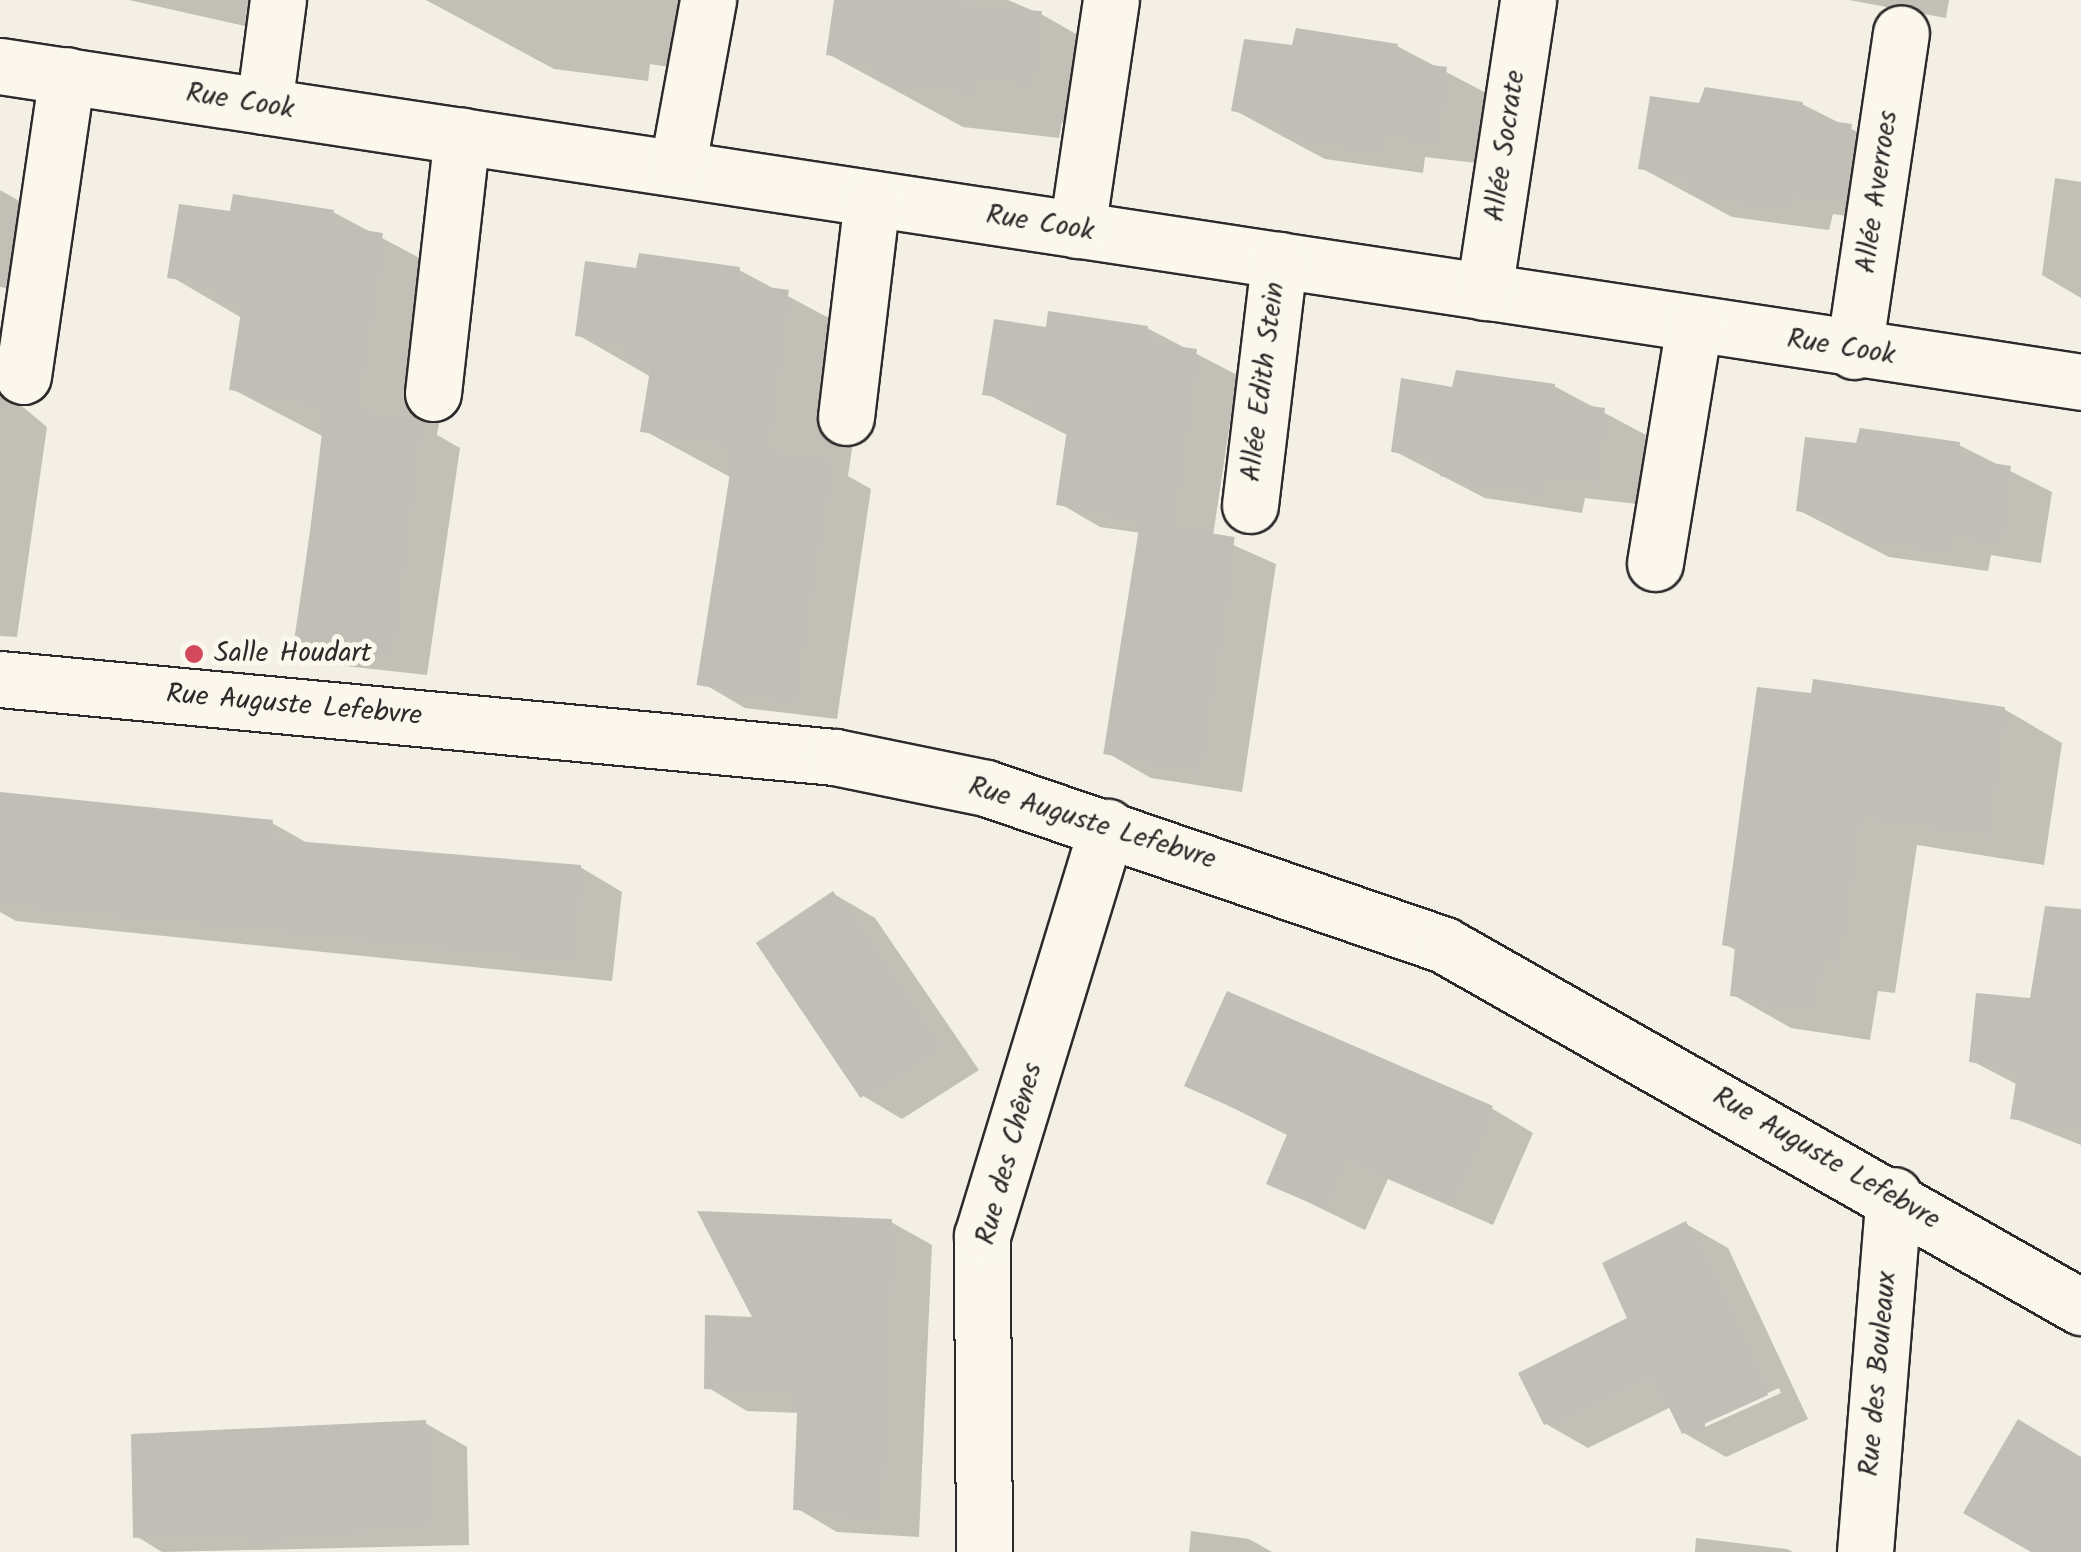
<!DOCTYPE html>
<meta charset="utf-8">
<style>
body{margin:0}
#map{position:relative;width:2081px;height:1552px;overflow:hidden;background:#f3efe4;font-family:Kalam,sans-serif}
div>[style]{position:absolute}
.shadow>*{inset:0;background:#0003}
.building>*{inset:0;background:#c0beb6;transform-origin:0 0}
.roads{filter:drop-shadow(2px 0 #2b2b2b) drop-shadow(-2px 0 #2b2b2b) drop-shadow(0 2px #2b2b2b) drop-shadow(0 -2px #2b2b2b)}
.minor>*{height:55px;margin:-27.5px;padding:0 27.5px;transform-origin:27.5px;border-radius:27.5px;background:#fbf7ec}
.dots>*{width:28px;height:28px;translate:-50% -50%;box-sizing:border-box;border:5px solid #fbf7ec;border-radius:50%}
span{translate:-50% -50%;white-space:nowrap;text-align:center;line-height:1.15;-webkit-text-stroke:10px #fbf7ec;paint-order:stroke}
.street-label{font-size:28px;color:#2b2b2b}
.poi-label{font-size:28px;color:#2b2b2b}
.left{translate:0 -50%;text-align:left}
</style>
<div id="map">
<div class="shadow">
<i style="clip-path:polygon(129px 0,301px 0,299px 16px,247px 8px,245px 26px)"></i>
<i style="clip-path:polygon(426px 0,704px 0,704px 72px,650px 64px,648px 81px,554px 69px)"></i>
<i style="clip-path:polygon(837px 0,1008px 0,1041px 14px,1125px 62px,1115px 130px,1062px 122px,1059px 138px,963px 127px,828px 54px)"></i>
<i style="clip-path:polygon(1849px 0,1949px 0,1946px 18px)"></i>
<i style="clip-path:polygon(1397px 46px,1488px 94px,1477px 163px,1425px 157px,1423px 173px,1325px 159px,1234px 110px,1294px 48px)"></i>
<i style="clip-path:polygon(1802px 104px,1893px 150px,1884px 221px,1833px 214px,1829px 230px,1732px 217px,1641px 168px,1701px 106px)"></i>
<i style="clip-path:polygon(2055px 178px,2081px 182px,2081px 298px,2042px 275px)"></i>
<i style="clip-path:polygon(0 190px,54px 221px,44px 293px,0 287px)"></i>
<i style="clip-path:polygon(333px 212px,463px 281px,437px 435px,460px 448px,427px 675px,336px 665px,294px 641px,324px 437px,232px 389px,242px 318px,170px 276px,232px 214px)"></i>
<i style="clip-path:polygon(739px 270px,868px 339px,848px 476px,871px 489px,837px 719px,745px 708px,704px 684px,732px 478px,643px 430px,651px 377px,578px 335px,638px 271px)"></i>
<i style="clip-path:polygon(1147px 328px,1237px 375px,1213px 536px,1276px 564px,1242px 792px,1151px 778px,1109px 754px,1141px 533px,1100px 527px,1059px 503px,1069px 436px,985px 393px,1048px 330px)"></i>
<i style="clip-path:polygon(1554px 386px,1646px 435px,1637px 504px,1585px 498px,1582px 513px,1485px 498px,1394px 451px,1454px 389px)"></i>
<i style="clip-path:polygon(0 388px,47px 427px,17px 637px,0 636px)"></i>
<i style="clip-path:polygon(1959px 445px,2052px 492px,2041px 563px,1991px 555px,1988px 571px,1889px 557px,1798px 510px,1858px 446px)"></i>
<i style="clip-path:polygon(1760px 690px,2004px 709px,2062px 743px,2044px 865px,1917px 845px,1895px 993px,1878px 991px,1870px 1040px,1791px 1028px,1733px 995px,1737px 951px,1725px 944px)"></i>
<i style="clip-path:polygon(0 794px,272px 823px,311px 845px,580px 867px,622px 892px,612px 981px,16px 921px,0 912px)"></i>
<i style="clip-path:polygon(834px 894px,875px 918px,979px 1070px,902px 1119px,860px 1094px)"></i>
<i style="clip-path:polygon(2081px 1006px,2081px 1145px,2013px 1118px,2018px 1085px,1972px 1061px)"></i>
<i style="clip-path:polygon(1187px 1085px,1491px 1108px,1533px 1133px,1493px 1225px,1388px 1179px,1365px 1230px,1269px 1183px,1289px 1136px)"></i>
<i style="clip-path:polygon(891px 1222px,932px 1245px,919px 1537px,837px 1532px,796px 1508px,800px 1413px,747px 1411px,707px 1387px,756px 1320px)"></i>
<i style="clip-path:polygon(evenodd,1686px 1224px,1728px 1248px,1808px 1419px,1726px 1457px,1684px 1433px,1671px 1407px,1588px 1448px,1546px 1424px,1630px 1319px,1686px 1224px,1779px 1388px,1781px 1393px,1705px 1427px,1705px 1421px,1779px 1388px)"></i>
<i style="clip-path:polygon(425px 1423px,467px 1447px,469px 1545px,162px 1552px,136px 1536px)"></i>
<i style="clip-path:polygon(1191px 1531px,1249px 1539px,1272px 1552px,1189px 1552px)"></i>
<i style="clip-path:polygon(1696px 1538px,1787px 1549px,1793px 1552px,1695px 1552px)"></i>
</div>
<div class="building">
<i style="clip-path:polygon(834px 0,1042px 11px,1031px 83px,978px 75px,975px 91px,876px 79px,879px 64px,826px 55px)"></i>
<i style="clip-path:polygon(1296px 28px,1398px 44px,1394px 60px,1447px 67px,1435px 140px,1383px 134px,1382px 150px,1281px 136px,1284px 121px,1231px 111px,1244px 39px,1292px 45px)"></i>
<i style="clip-path:polygon(1705px 87px,1803px 102px,1802px 117px,1852px 124px,1842px 198px,1791px 192px,1788px 207px,1688px 194px,1690px 178px,1638px 169px,1650px 96px,1699px 103px)"></i>
<i style="clip-path:polygon(233px 194px,334px 210px,331px 225px,383px 233px,355px 409px,229px 390px,242px 305px,217px 302px,219px 285px,167px 278px,179px 204px,230px 211px)"></i>
<i style="clip-path:polygon(639px 253px,740px 267px,738px 283px,789px 290px,766px 447px,640px 432px,651px 364px,624px 360px,626px 344px,575px 336px,585px 261px,636px 268px)"></i>
<i style="clip-path:polygon(1048px 311px,1148px 326px,1146px 342px,1197px 349px,1172px 522px,1056px 505px,1068px 423px,1033px 418px,1035px 402px,982px 395px,994px 319px,1046px 327px)"></i>
<i style="clip-path:polygon(1456px 370px,1555px 384px,1553px 401px,1605px 408px,1595px 481px,1543px 475px,1540px 491px,1440px 476px,1442px 459px,1391px 452px,1401px 378px,1452px 387px)"></i>
<i style="left:325px;top:409px;width:95px;height:235px;rotate:7deg"></i>
<i style="clip-path:polygon(1860px 428px,1960px 442px,1959px 458px,2011px 466px,1999px 541px,1949px 533px,1946px 549px,1845px 535px,1846px 519px,1796px 511px,1805px 437px,1856px 443px)"></i>
<i style="left:734px;top:448px;width:97px;height:240px;rotate:9deg"></i>
<i style="left:1140px;top:522px;width:96px;height:235px;rotate:9deg"></i>
<i style="clip-path:polygon(1813px 679px,2005px 707px,1986px 833px,1859px 814px,1837px 961px,1820px 959px,1812px 1008px,1730px 996px,1735px 948px,1722px 945px,1757px 687px,1811px 693px)"></i>
<i style="clip-path:polygon(0 792px,273px 820px,271px 839px,581px 865px,571px 958px,0 901px)"></i>
<i style="left:833px;top:891px;width:187px;height:93px;rotate:56deg"></i>
<i style="clip-path:polygon(2045px 906px,2081px 909px,2081px 1128px,2010px 1119px,2018px 1069px,1969px 1062px,1976px 993px,2030px 998px)"></i>
<i style="clip-path:polygon(1227px 991px,1493px 1106px,1450px 1204px,1346px 1157px,1322px 1208px,1266px 1184px,1288px 1132px,1184px 1086px)"></i>
<i style="clip-path:polygon(697px 1211px,892px 1219px,879px 1515px,793px 1510px,798px 1392px,704px 1389px,705px 1315px,752px 1317px)"></i>
<i style="clip-path:polygon(1686px 1221px,1768px 1395px,1682px 1434px,1652px 1373px,1544px 1425px,1518px 1373px,1627px 1318px,1602px 1263px)"></i>
<i style="clip-path:polygon(2018px 1419px,2081px 1457px,2081px 1552px,2031px 1552px,1963px 1513px)"></i>
<i style="clip-path:polygon(426px 1420px,428px 1522px,252px 1540px,252px 1529px,133px 1538px,131px 1434px)"></i>
</div>
<div class="roads">
<div class="minor">
<i style="left:0;top:66px;width:2105px;rotate:8.63deg"></i>
<i style="left:264px;top:106px;width:107px;rotate:-82.5deg"></i>
<i style="left:678px;top:164px;width:167px;rotate:-79.6deg"></i>
<i style="left:1077px;top:230px;width:232px;rotate:-81.6deg"></i>
<i style="left:1484px;top:292px;width:295px;rotate:-81.4deg"></i>
<i style="left:1854px;top:351px;width:321px;rotate:-81.6deg"></i>
<i style="left:23px;top:376px;width:304px;rotate:-81.7deg"></i>
<i style="left:433px;top:393px;width:259px;rotate:-83.6deg"></i>
<i style="left:846px;top:417px;width:220px;rotate:-83.2deg"></i>
<i style="left:1250px;top:505px;width:247px;rotate:-83.2deg"></i>
<i style="left:1655px;top:563px;width:241px;rotate:-80.7deg"></i>
<i style="left:0;top:679px;width:839px;rotate:5.34deg"></i>
<i style="left:835px;top:757px;width:154px;rotate:11.6deg"></i>
<i style="left:986px;top:788px;width:484px;rotate:18.9deg"></i>
<i style="left:1444px;top:945px;width:733px;rotate:29.61deg"></i>
<i style="left:984px;top:1552px;width:316px;rotate:-90.4deg"></i>
<i style="left:982px;top:1236px;width:428px;rotate:-73deg"></i>
<i style="left:1865px;top:1552px;width:358px;rotate:-85.4deg"></i>
</div>
</div>
<div class="dots">
<i style="left:194px;top:654px;background:#d1495b"></i>
</div>
<div class="street-label">
<span style="left:240px;top:102px;rotate:9deg">Rue Cook</span>
<span style="left:1506px;top:146px;rotate:-82deg">Allée Socrate</span>
<span style="left:1878px;top:192px;rotate:-82deg">Allée Averroes</span>
<span style="left:1040px;top:224px;rotate:9deg">Rue Cook</span>
<span style="left:1841px;top:348px;rotate:9deg">Rue Cook</span>
<span style="left:1264px;top:382px;rotate:-83deg">Allée Edith Stein</span>
<span style="left:294px;top:706px;rotate:5deg">Rue Auguste Lefebvre</span>
<span style="left:1092px;top:824px;rotate:17deg">Rue Auguste Lefebvre</span>
<span style="left:1010px;top:1154px;rotate:-75deg">Rue des Chênes</span>
<span style="left:1826px;top:1159px;rotate:30deg">Rue Auguste Lefebvre</span>
<span style="left:1879px;top:1374px;rotate:-85deg">Rue des Bouleaux</span>
</div>
<div class="poi-label">
<span class="left" style="left:214px;top:654px">Salle Houdart</span>
</div>
</div>
